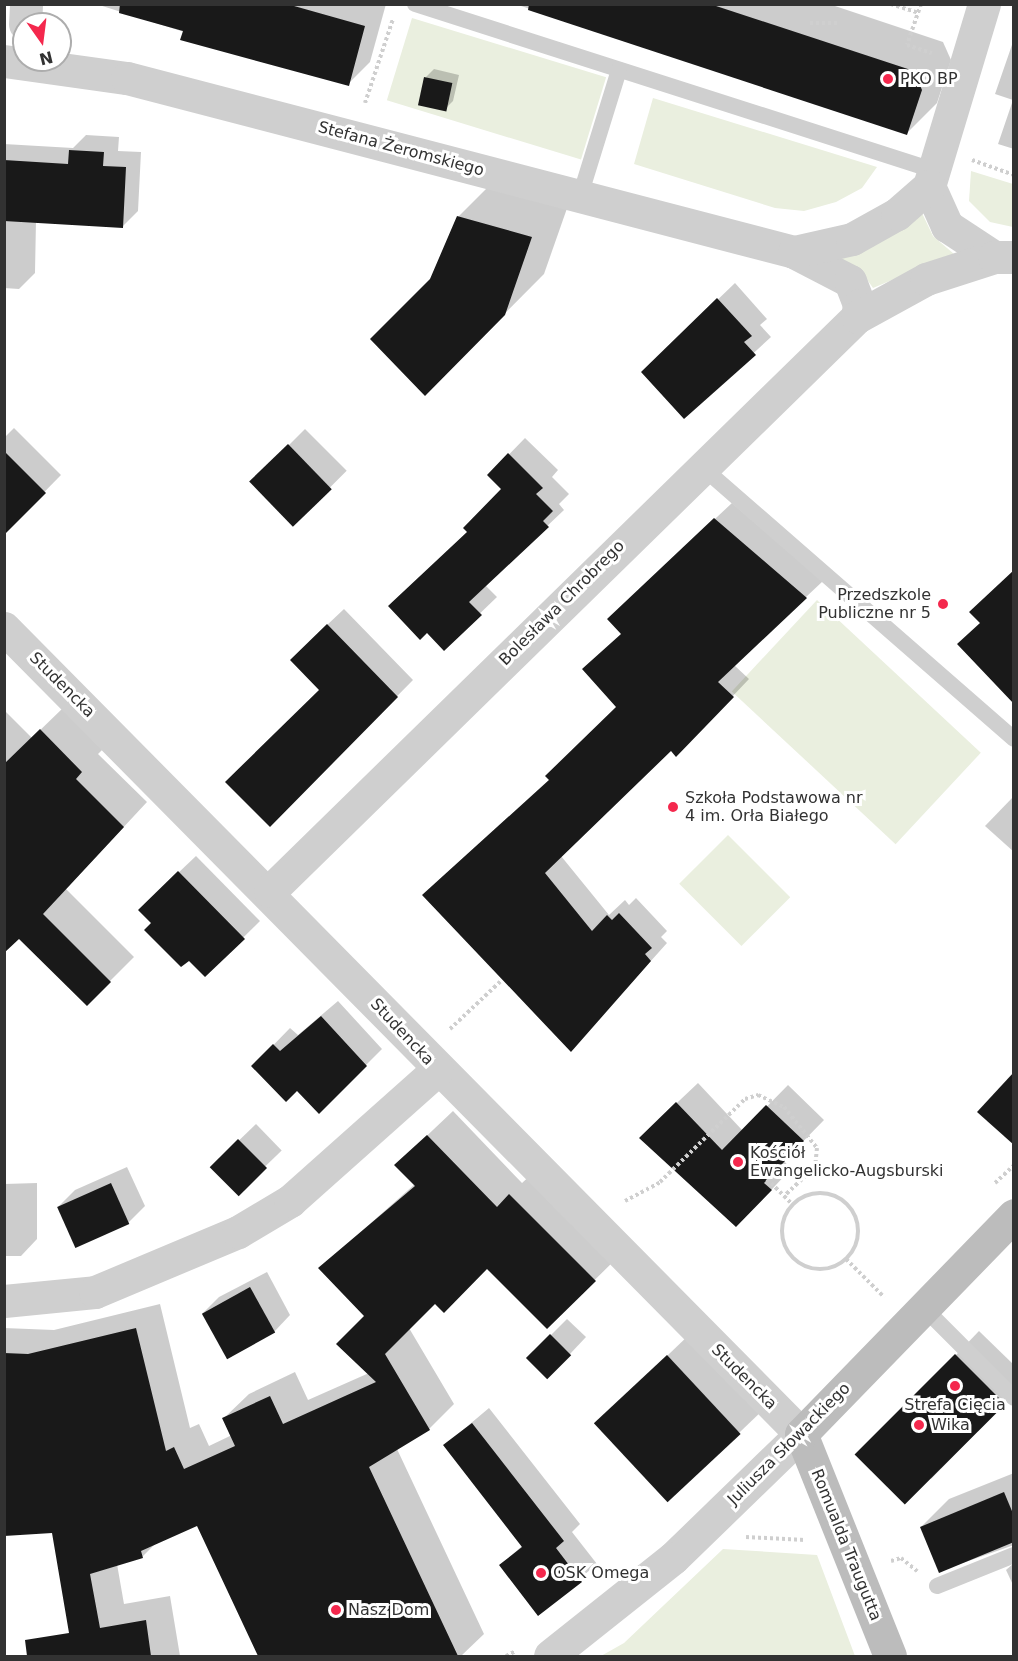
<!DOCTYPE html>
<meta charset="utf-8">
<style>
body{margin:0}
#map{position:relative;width:1018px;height:1661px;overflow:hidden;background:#fff;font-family:"DejaVu Sans",sans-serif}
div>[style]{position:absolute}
.green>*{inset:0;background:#eaefdf;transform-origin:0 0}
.shadow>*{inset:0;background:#0003;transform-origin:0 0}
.building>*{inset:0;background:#191919;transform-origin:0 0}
.path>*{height:4px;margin-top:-2px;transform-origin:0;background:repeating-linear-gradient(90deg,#cfcfcf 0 3px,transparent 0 6px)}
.path>.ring{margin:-2px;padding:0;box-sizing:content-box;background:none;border:4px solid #cfcfcf;border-radius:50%}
.lane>*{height:16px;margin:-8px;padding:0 8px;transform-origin:8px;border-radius:8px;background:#cfcfcf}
.street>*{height:33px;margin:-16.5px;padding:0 16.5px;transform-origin:16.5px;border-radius:16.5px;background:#cfcfcf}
.secondary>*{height:33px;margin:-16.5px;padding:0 16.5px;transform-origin:16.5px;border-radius:16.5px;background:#bcbcbc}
.dots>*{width:16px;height:16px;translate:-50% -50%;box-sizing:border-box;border:3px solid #fff;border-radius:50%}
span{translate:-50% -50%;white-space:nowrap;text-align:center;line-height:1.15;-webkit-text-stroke:6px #fff;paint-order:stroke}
.poi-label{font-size:16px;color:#323232}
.left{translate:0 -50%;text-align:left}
.right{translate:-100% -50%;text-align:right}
.street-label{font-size:16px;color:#323232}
.frame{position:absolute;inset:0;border:6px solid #323232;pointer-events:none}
.north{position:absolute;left:12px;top:12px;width:60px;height:60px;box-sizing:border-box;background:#fff;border:2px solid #adadad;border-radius:50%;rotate:166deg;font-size:16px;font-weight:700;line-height:24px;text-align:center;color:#323232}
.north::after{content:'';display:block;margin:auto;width:21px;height:27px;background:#f4284d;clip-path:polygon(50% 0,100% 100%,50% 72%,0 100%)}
</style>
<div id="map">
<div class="green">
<i style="left:412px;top:18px;width:203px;height:86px;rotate:17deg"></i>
<i style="clip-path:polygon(653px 98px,877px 167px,862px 188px,836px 202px,804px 211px,775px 208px,634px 164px)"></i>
<i style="clip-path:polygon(971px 171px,1013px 184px,1013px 227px,990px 222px,969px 201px)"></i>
<i style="clip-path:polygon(921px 211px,933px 236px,954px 254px,873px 288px,859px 268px,830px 255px)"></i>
<i style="left:817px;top:600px;width:224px;height:125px;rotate:43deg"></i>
<i style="left:728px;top:835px;width:88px;height:69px;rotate:45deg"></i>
<i style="clip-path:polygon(723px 1549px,817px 1555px,855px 1656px,601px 1656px,624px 1643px)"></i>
</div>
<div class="shadow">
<i style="clip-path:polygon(96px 4px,386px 4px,370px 62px,348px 84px)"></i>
<i style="clip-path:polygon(515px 4px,829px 4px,943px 42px,951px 60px,937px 103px,907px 133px)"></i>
<i style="clip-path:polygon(1014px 39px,1014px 149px,998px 144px,1013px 100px,995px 94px)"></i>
<i style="clip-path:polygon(434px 69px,459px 75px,453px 101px,445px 109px,426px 77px)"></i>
<i style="clip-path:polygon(86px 135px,119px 137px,118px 151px,141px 152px,138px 211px,122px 227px,36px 221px,35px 273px,19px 289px,4px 288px,4px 144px,73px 148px)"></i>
<i style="clip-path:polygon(497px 178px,571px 197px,544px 274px,425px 394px,431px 279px,458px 217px)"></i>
<i style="clip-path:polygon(735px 283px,767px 319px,760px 325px,771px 337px,684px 417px,660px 355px)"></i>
<i style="clip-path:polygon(14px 428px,61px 475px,11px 526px,4px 520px,4px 438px)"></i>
<i style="left:305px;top:429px;width:59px;height:76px;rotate:45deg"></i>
<i style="clip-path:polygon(525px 438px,558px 470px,552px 477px,569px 494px,559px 504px,564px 510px,485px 585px,497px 597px,444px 648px,468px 531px,504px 489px,489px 475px)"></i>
<i style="clip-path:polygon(732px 503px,823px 581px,734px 665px,749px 679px,693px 738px,671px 748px,561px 856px,609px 915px,625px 900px,629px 905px,636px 898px,667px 931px,661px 937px,667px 943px,571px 1050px,440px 879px,550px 779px,618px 707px,626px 602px)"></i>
<i style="clip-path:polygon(344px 609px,413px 680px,270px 825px,321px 690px,308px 643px)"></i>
<i style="clip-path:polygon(65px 706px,105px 747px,98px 754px,147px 802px,66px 889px,134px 957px,87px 1004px,19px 937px,4px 951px,4px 710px,32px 738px)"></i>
<i style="clip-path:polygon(1014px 796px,1014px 852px,985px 826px)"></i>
<i style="clip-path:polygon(196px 856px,260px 921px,205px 975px,153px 923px,157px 893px)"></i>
<i style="clip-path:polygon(338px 1001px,382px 1049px,319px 1112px,297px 1089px,253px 1066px,290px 1028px,298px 1035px)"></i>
<i style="clip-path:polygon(698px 1083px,743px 1131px,788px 1085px,824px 1120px,784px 1161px,791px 1169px,757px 1205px,662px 1117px)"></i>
<i style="clip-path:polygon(453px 1111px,522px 1183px,535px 1171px,619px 1256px,547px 1327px,488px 1267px,435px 1302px,409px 1328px,454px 1404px,429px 1429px,397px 1449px,484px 1634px,461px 1656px,260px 1656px,198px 1524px,157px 1542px,142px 1557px,117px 1564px,124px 1604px,170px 1596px,180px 1656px,74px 1656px,54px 1532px,4px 1535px,4px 1328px,54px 1330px,160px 1304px,190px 1428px,199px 1424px,209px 1446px,232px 1435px,224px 1418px,249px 1394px,295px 1372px,308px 1400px,369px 1373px,366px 1316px,320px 1268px,415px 1184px,396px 1165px)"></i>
<i style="left:256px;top:1124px;width:37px;height:62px;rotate:46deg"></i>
<i style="clip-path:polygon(127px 1167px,145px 1206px,128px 1223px,69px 1230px,59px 1206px,75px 1190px)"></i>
<i style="clip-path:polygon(37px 1183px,37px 1239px,21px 1256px,4px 1256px,4px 1184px)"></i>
<i style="clip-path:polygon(267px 1272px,290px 1315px,274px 1332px,203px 1313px,219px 1297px)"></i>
<i style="clip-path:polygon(567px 1319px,586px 1337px,570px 1354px,528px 1358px)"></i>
<i style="clip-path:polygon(979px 1331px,1014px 1365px,1014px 1394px,931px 1479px,956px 1355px)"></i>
<i style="clip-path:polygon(692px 1332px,764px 1409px,670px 1499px,621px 1400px)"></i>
<i style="clip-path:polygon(489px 1408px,580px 1524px,572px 1532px,597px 1564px,539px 1613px,501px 1565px,523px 1545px,445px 1445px)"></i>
<i style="clip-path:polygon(1014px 1473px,1014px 1545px,940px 1571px,921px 1527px,949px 1499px)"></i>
<i style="clip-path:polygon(1014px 1563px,1014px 1587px,1006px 1570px)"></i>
</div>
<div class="building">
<i style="clip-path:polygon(120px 4px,287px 4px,365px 26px,349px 86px,180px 40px,183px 31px,119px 13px)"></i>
<i style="clip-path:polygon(529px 4px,710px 4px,914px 71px,922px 90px,907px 135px,528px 10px)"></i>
<i style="left:424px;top:77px;width:29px;height:29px;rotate:12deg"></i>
<i style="clip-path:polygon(69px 150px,104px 152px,103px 166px,126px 167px,123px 228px,4px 221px,4px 160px,68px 164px)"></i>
<i style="clip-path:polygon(457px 216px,532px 237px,505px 315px,425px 396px,370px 339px,430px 279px)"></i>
<i style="clip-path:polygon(717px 298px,752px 336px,744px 342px,756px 355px,684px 419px,641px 372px)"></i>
<i style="left:288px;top:444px;width:63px;height:54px;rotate:46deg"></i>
<i style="clip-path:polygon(4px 451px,46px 493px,4px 535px)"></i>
<i style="clip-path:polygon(508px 453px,543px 488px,536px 494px,553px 511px,543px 521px,549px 527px,469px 602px,482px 615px,444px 651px,427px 633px,420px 640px,388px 606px,467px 532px,463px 528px,501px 489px,487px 475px)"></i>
<i style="clip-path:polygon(714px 518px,807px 598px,718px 682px,734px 697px,676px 757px,671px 751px,545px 873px,592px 931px,607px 915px,612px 920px,619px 913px,652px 948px,645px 954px,651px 961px,571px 1052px,422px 895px,549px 780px,545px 776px,616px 707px,582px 669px,621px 634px,607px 619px)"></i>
<i style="clip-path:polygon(1014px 570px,1014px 704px,957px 644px,980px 623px,969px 612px)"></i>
<i style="clip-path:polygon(327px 624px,398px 697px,270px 827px,225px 782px,319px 690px,290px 660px)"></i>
<i style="clip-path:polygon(40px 729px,82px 772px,76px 779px,124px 827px,43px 914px,111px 982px,87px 1006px,19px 939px,4px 953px,4px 764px)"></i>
<i style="clip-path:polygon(178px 871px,245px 939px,205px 977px,189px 961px,181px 967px,144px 930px,151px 923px,138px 910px)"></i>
<i style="clip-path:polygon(321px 1016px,367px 1066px,319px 1114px,297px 1091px,286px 1102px,251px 1066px,273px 1044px,280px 1051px)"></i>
<i style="clip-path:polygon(1014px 1072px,1014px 1145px,977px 1112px)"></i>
<i style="clip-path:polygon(676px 1102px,722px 1150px,766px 1105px,804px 1141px,764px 1183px,772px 1190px,736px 1227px,639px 1138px)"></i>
<i style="clip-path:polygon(427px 1135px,497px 1207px,509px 1194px,596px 1281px,547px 1329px,487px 1269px,444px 1313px,435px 1304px,385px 1354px,430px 1430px,369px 1467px,458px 1656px,258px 1656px,197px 1526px,141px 1551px,143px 1558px,90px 1574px,100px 1628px,146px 1620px,151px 1656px,27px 1656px,25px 1640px,69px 1633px,52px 1533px,4px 1536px,4px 1353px,28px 1354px,136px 1328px,166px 1451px,174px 1447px,184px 1469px,235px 1446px,222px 1418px,270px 1396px,283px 1424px,376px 1382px,336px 1344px,364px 1316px,318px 1268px,415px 1186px,394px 1165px)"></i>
<i style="left:238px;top:1139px;width:41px;height:40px;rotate:45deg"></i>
<i style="left:111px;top:1183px;width:45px;height:59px;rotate:66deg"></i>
<i style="left:250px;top:1287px;width:52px;height:55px;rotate:61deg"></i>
<i style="left:550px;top:1334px;width:30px;height:34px;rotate:45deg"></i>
<i style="left:955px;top:1354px;width:71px;height:142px;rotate:45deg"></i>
<i style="left:667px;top:1355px;width:108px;height:100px;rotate:47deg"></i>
<i style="clip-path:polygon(472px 1423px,564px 1541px,556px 1548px,582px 1582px,538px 1616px,499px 1565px,522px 1547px,443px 1445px)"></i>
<i style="clip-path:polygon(1004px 1492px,1014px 1516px,1014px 1542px,939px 1573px,920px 1527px)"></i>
</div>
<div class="path">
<i style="left:891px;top:4px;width:28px;rotate:18deg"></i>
<i style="left:921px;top:4px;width:43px;rotate:108.9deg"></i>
<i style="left:907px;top:45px;width:26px;rotate:18deg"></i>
<i style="left:810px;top:23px;width:29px"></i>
<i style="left:365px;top:103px;width:89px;rotate:-71.6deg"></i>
<i style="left:972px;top:160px;width:45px;rotate:19.7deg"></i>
<i style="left:450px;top:1029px;width:71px;rotate:-43.3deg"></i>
<i style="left:767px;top:1179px;width:37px;rotate:45deg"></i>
<i style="left:995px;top:1183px;width:26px;rotate:-43deg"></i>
<i class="ring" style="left:782px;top:1193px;width:72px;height:72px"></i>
<i style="left:625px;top:1201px;width:40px;rotate:-28deg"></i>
<i style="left:660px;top:1182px;width:119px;rotate:-44.3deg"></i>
<i style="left:745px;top:1099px;width:14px;rotate:-17deg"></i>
<i style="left:758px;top:1095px;width:29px;rotate:25deg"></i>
<i style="left:784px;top:1107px;width:53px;rotate:51.2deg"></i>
<i style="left:817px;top:1148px;width:19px;rotate:96deg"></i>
<i style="left:815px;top:1167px;width:42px;rotate:136.9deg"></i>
<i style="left:846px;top:1259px;width:54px;rotate:45deg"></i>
<i style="left:746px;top:1537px;width:59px;rotate:2.9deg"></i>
<i style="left:891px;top:1561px;width:10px;rotate:-17deg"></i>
<i style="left:901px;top:1558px;width:21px;rotate:39deg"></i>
<i style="left:506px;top:1656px;width:11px;rotate:-27deg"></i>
</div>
<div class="lane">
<i style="left:415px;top:4px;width:544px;rotate:17.77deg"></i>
<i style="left:580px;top:196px;width:132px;rotate:-72.8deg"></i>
<i style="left:701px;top:466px;width:415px;rotate:41.1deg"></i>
<i style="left:924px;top:1308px;width:127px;rotate:45deg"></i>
<i style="left:937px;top:1586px;width:83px;rotate:-21.9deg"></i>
</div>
<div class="street">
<i style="left:984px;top:4px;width:190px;rotate:106.8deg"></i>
<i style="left:929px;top:186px;width:44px;rotate:65.8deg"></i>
<i style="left:947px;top:226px;width:56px;rotate:33.4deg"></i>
<i style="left:25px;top:24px;width:20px;rotate:-87deg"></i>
<i style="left:4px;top:61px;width:124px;rotate:7.9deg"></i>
<i style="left:127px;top:78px;width:689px;rotate:14.62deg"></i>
<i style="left:794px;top:252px;width:63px;rotate:27.4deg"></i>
<i style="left:850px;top:281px;width:26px;rotate:69deg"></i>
<i style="left:859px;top:305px;width:12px;rotate:99deg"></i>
<i style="left:794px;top:252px;width:59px;rotate:-12.6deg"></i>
<i style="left:852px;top:239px;width:51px;rotate:-29.1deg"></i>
<i style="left:897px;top:214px;width:43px;rotate:-41.2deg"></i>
<i style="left:4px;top:628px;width:1134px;rotate:45.32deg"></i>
<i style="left:801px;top:1434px;width:178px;rotate:135.9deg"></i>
<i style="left:673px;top:1558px;width:157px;rotate:141.5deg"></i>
<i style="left:270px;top:891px;width:821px;rotate:-44.36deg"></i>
<i style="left:857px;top:317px;width:79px;rotate:-28.8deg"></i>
<i style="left:926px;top:279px;width:71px;rotate:-17.9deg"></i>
<i style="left:994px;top:257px;width:20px"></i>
<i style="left:4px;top:1301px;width:91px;rotate:-5.6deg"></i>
<i style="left:95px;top:1292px;width:155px;rotate:-22.8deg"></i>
<i style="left:238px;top:1232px;width:61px;rotate:-30.8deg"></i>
<i style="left:290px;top:1201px;width:197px;rotate:-41.7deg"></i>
</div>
<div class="secondary">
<i style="left:890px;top:1656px;width:239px;rotate:-111.8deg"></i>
<i style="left:801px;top:1434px;width:305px;rotate:-45.8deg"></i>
</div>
<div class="dots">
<i style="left:888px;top:79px;background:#f4284d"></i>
<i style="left:943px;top:604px;background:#f4284d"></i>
<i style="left:673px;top:807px;background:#f4284d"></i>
<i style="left:738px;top:1162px;background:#f4284d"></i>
<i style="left:955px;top:1386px;background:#f4284d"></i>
<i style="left:919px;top:1425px;background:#f4284d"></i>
<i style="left:541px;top:1573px;background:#f4284d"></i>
<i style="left:336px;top:1610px;background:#f4284d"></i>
</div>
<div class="poi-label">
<span class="left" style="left:900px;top:79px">PKO BP</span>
<span class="right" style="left:931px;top:604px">Przedszkole<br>Publiczne nr 5</span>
<span class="left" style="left:685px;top:807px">Szkoła Podstawowa nr<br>4 im. Orła Białego</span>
<span class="left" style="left:750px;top:1162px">Kościół<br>Ewangelicko-Augsburski</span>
<span style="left:955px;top:1405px">Strefa Cięcia</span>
<span class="left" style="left:931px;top:1425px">Wika</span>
<span class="left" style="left:553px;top:1573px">OSK Omega</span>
<span class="left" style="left:348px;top:1610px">Nasz Dom</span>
</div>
<div class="street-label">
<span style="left:401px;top:149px;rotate:15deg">Stefana Żeromskiego</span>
<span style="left:562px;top:603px;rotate:-45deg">Bolesława Chrobrego</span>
<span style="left:62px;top:685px;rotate:45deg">Studencka</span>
<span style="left:402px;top:1032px;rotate:47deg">Studencka</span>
<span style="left:744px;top:1377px;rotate:45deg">Studencka</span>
<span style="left:789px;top:1444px;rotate:-45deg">Juliusza Słowackiego</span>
<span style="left:846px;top:1545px;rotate:68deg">Romualda Traugutta</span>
</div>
<div class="frame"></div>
<div class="north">N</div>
</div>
